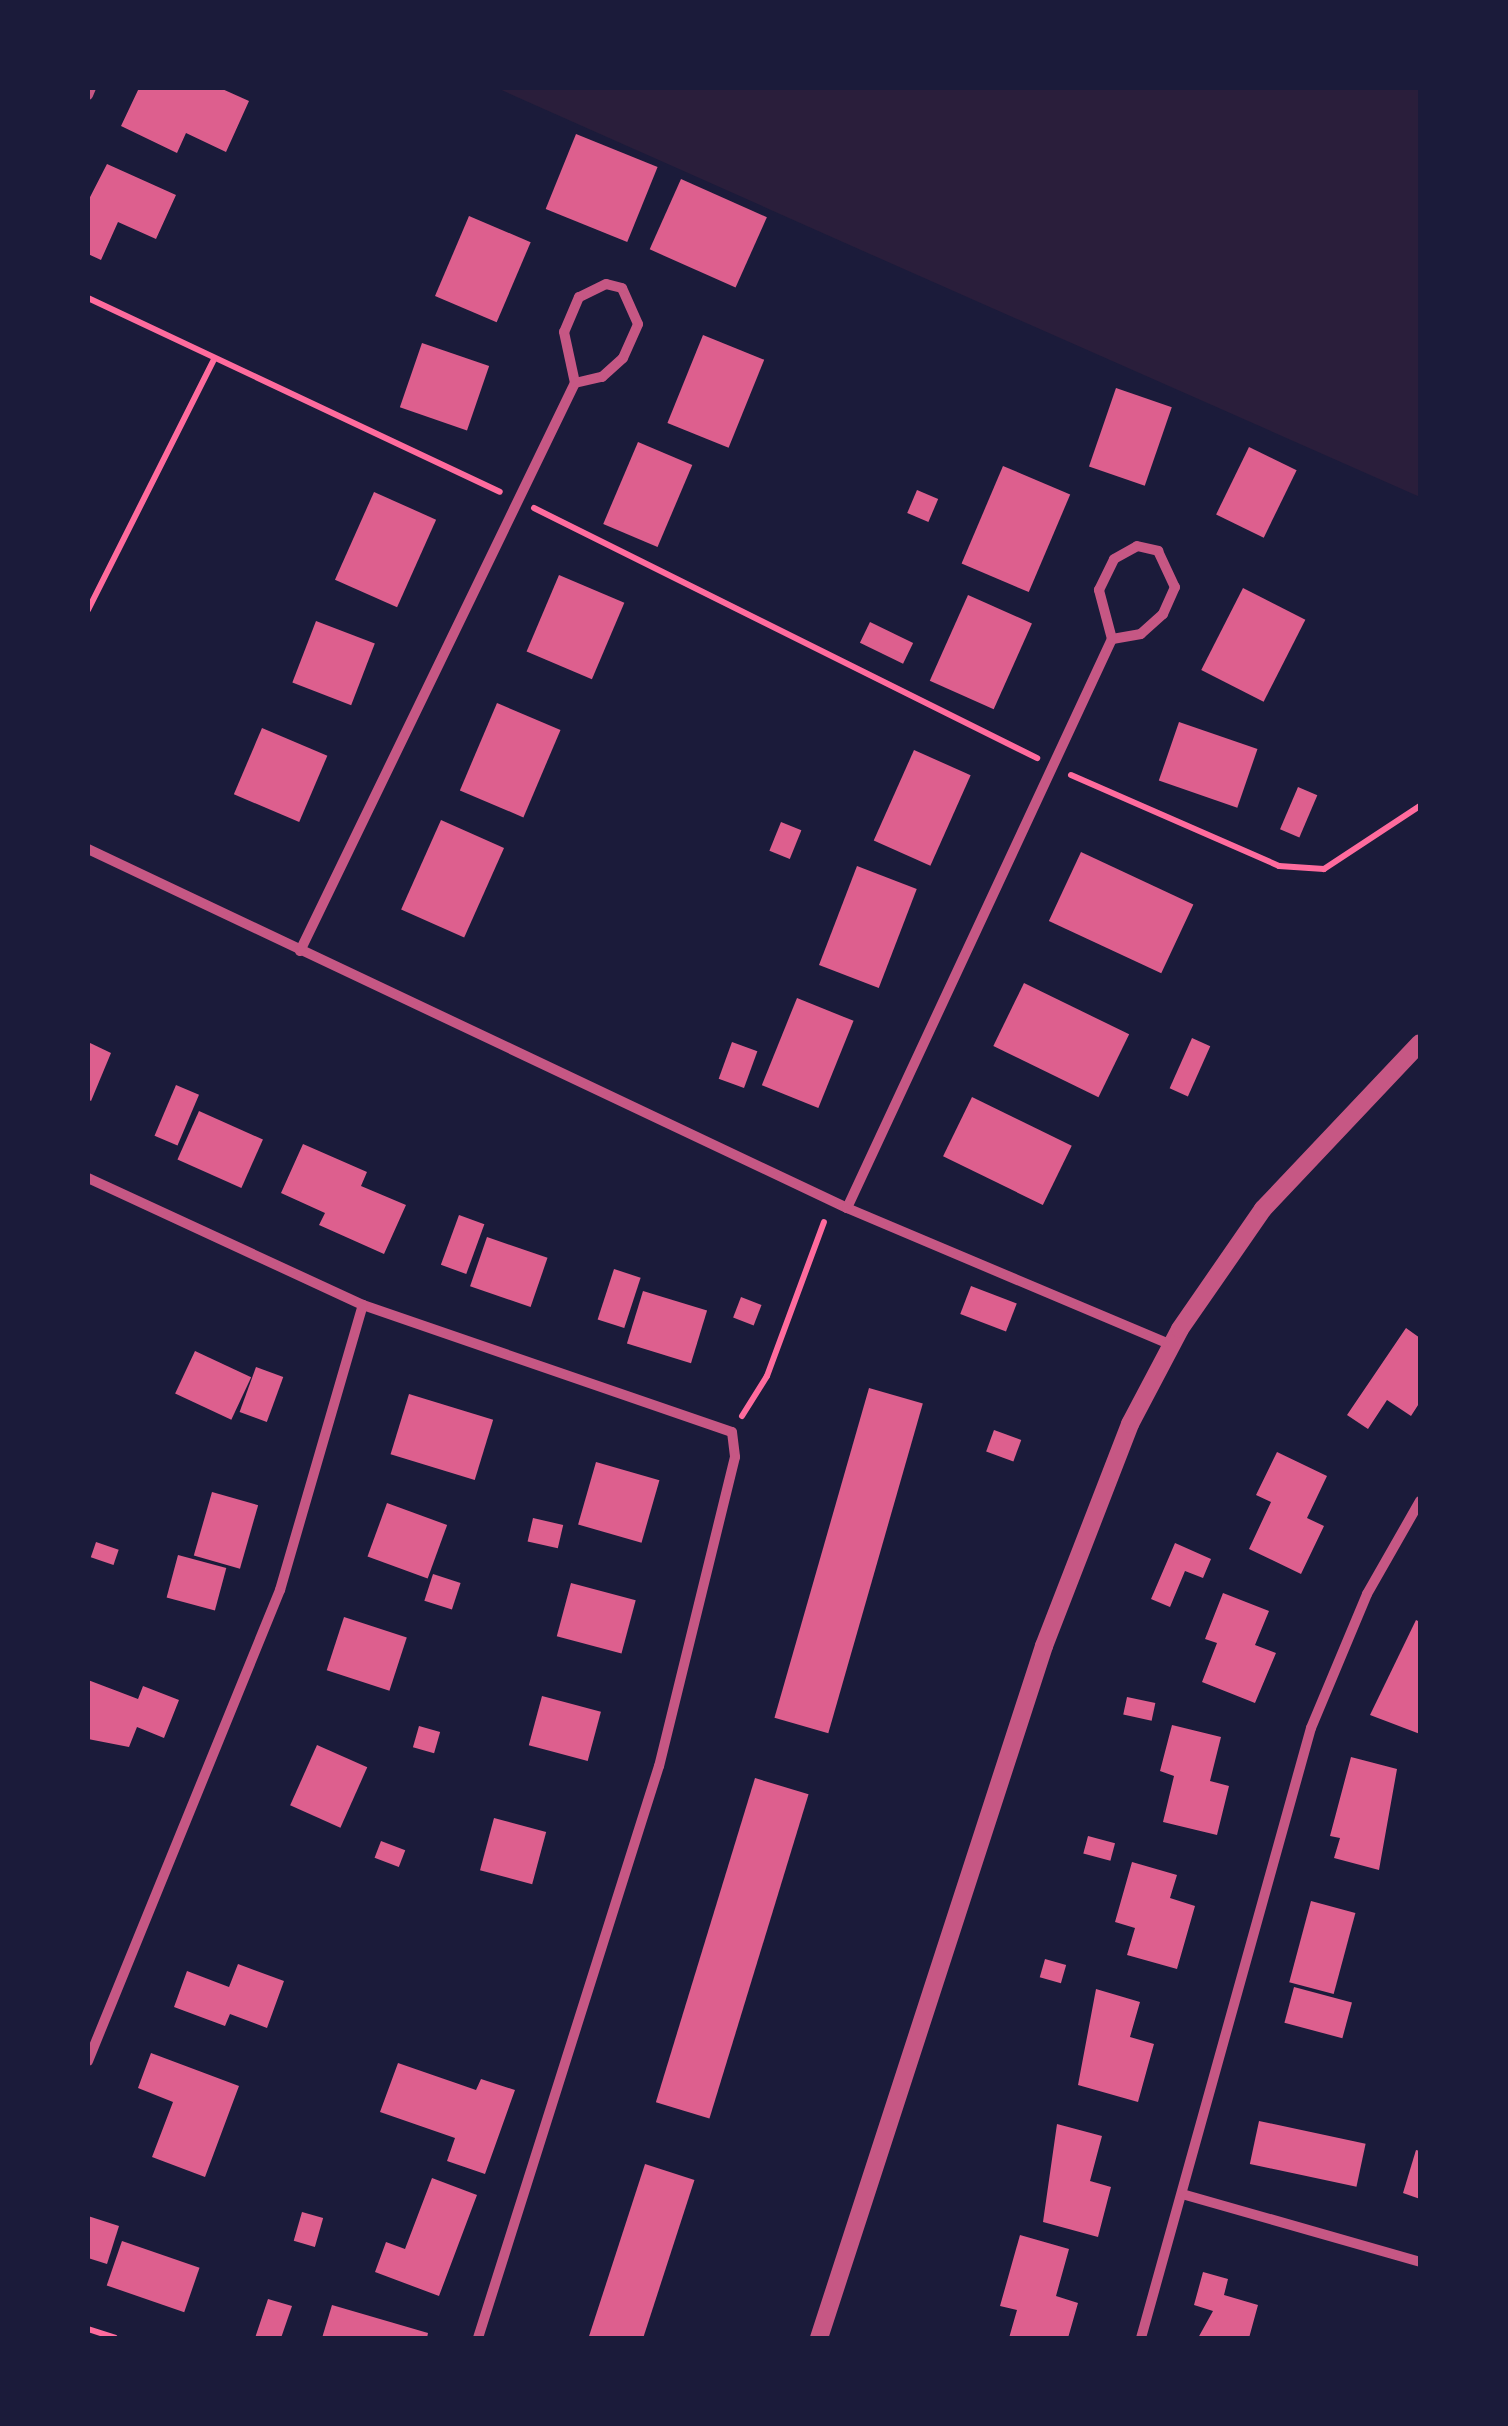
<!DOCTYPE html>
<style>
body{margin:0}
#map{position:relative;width:1508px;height:2426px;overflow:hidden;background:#1b1b3a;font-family:"Golos Text",sans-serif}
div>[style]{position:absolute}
.green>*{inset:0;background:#2a1e3b}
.building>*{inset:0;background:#dd5f8e;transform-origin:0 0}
.path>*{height:6px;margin:-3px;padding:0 3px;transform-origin:3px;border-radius:3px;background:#ff6b9d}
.minor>*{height:10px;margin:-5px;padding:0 5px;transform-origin:5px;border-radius:5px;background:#c65784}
.tertiary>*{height:18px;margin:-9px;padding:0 9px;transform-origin:9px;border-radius:9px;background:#c65784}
span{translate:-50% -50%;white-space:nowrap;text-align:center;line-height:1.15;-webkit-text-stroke:10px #1b1b3a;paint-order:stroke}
.frame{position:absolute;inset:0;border:90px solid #1b1b3a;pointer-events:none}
</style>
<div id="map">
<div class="green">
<i style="clip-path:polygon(497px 88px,1420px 88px,1420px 497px,870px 254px)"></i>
</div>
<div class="building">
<i style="clip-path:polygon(139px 88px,220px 88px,249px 101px,226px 152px,186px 133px,177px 153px,121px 126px)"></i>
<i style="left:576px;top:134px;width:88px;height:81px;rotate:22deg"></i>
<i style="clip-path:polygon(107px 164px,176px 195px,156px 239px,118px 222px,101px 260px,88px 254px,88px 201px)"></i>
<i style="left:681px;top:179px;width:94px;height:77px;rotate:24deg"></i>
<i style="left:469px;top:216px;width:67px;height:87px;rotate:23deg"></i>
<i style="left:703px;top:335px;width:66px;height:95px;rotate:22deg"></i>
<i style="left:422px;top:343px;width:71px;height:68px;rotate:19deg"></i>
<i style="left:1116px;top:388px;width:59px;height:83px;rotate:19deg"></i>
<i style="left:638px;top:442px;width:59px;height:89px;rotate:23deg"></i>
<i style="left:1249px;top:447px;width:53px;height:75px;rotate:26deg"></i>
<i style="left:1003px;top:466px;width:73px;height:106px;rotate:23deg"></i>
<i style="left:917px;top:490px;width:23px;height:25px;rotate:23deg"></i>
<i style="left:374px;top:492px;width:68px;height:96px;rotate:24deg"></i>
<i style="left:559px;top:575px;width:71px;height:83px;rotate:23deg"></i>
<i style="left:1243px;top:588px;width:70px;height:92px;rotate:27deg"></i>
<i style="left:968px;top:595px;width:70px;height:94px;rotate:24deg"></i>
<i style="left:316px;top:621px;width:63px;height:66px;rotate:21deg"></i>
<i style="left:870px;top:622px;width:48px;height:23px;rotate:26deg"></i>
<i style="left:497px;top:703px;width:69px;height:95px;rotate:23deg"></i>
<i style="left:1179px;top:722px;width:83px;height:62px;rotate:19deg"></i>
<i style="left:262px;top:728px;width:71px;height:72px;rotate:23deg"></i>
<i style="left:914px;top:750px;width:62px;height:99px;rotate:24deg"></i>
<i style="left:1298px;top:787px;width:21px;height:46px;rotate:23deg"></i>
<i style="left:441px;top:820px;width:69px;height:98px;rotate:24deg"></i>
<i style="left:781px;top:822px;width:22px;height:31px;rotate:22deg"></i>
<i style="left:1081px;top:852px;width:124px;height:76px;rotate:25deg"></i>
<i style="left:857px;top:866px;width:64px;height:106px;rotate:21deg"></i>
<i style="left:1024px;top:983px;width:117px;height:70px;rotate:26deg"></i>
<i style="left:797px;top:998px;width:61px;height:94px;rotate:22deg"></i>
<i style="left:1192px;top:1038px;width:20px;height:55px;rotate:24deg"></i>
<i style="clip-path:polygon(88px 1042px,111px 1053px,91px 1101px,88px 1099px)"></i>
<i style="left:732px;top:1042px;width:27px;height:39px;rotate:20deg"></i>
<i style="left:176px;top:1085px;width:25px;height:55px;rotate:23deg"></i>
<i style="left:972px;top:1097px;width:111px;height:66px;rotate:26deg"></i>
<i style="left:199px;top:1111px;width:70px;height:53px;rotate:24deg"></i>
<i style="clip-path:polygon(303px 1144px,367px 1172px,361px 1186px,406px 1205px,384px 1254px,319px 1225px,325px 1213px,281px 1193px)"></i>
<i style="left:459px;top:1215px;width:27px;height:53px;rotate:20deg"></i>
<i style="left:487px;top:1237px;width:64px;height:52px;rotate:19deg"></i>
<i style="left:614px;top:1269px;width:28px;height:53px;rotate:18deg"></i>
<i style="left:971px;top:1286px;width:49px;height:30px;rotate:21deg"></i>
<i style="left:643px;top:1291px;width:67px;height:55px;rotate:17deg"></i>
<i style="left:741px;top:1297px;width:22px;height:22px;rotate:21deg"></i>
<i style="clip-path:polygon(1406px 1328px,1420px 1338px,1420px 1402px,1411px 1416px,1387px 1400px,1368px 1429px,1347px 1415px)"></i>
<i style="left:195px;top:1351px;width:62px;height:47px;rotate:25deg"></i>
<i style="left:256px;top:1367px;width:29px;height:48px;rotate:20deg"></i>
<i style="left:869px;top:1388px;width:56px;height:343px;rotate:16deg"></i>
<i style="left:409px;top:1394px;width:88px;height:63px;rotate:17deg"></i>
<i style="left:994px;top:1430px;width:29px;height:23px;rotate:20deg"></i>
<i style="clip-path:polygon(1277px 1452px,1327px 1476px,1307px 1518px,1324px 1526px,1301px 1574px,1249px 1549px,1271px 1502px,1256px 1495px)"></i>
<i style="left:596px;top:1462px;width:66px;height:65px;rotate:16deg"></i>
<i style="left:212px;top:1492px;width:48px;height:66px;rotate:16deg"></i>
<i style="left:387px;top:1503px;width:64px;height:57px;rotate:20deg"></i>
<i style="left:533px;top:1518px;width:31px;height:24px;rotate:13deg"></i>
<i style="left:96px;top:1542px;width:24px;height:16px;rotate:19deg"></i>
<i style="clip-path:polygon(1175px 1543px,1211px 1559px,1203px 1578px,1185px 1571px,1170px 1607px,1151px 1599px)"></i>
<i style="left:178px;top:1555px;width:50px;height:44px;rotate:15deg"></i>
<i style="left:433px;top:1574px;width:29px;height:28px;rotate:18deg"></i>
<i style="left:571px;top:1583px;width:67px;height:55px;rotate:15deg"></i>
<i style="clip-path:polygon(1223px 1593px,1269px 1611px,1255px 1645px,1276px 1653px,1255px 1703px,1202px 1682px,1217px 1643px,1205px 1639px)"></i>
<i style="left:344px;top:1617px;width:66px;height:56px;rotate:18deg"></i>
<i style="clip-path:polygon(1416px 1620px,1420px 1622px,1420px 1734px,1370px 1715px)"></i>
<i style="clip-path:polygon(88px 1680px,138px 1699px,143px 1686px,179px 1700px,164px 1738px,137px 1727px,129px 1747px,88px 1739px)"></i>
<i style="left:542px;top:1696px;width:61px;height:51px;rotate:15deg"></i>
<i style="left:1127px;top:1697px;width:29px;height:18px;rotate:12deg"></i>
<i style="clip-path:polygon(1172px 1725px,1221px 1737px,1210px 1781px,1229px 1786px,1217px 1835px,1163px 1822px,1174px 1776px,1160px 1771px)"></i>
<i style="left:419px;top:1726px;width:22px;height:22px;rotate:16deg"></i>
<i style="left:317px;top:1745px;width:55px;height:66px;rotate:24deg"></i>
<i style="clip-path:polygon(1351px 1757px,1397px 1769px,1379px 1870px,1334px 1858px,1340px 1838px,1330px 1836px)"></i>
<i style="left:755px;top:1778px;width:56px;height:339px;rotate:17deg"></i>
<i style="left:494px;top:1818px;width:54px;height:54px;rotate:15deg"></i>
<i style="left:1088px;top:1836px;width:28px;height:18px;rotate:15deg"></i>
<i style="left:381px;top:1841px;width:26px;height:18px;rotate:21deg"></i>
<i style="clip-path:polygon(1132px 1862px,1177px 1875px,1170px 1898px,1195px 1906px,1177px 1969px,1127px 1955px,1135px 1928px,1115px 1922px)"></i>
<i style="left:1311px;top:1901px;width:46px;height:84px;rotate:15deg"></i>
<i style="left:1045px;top:1959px;width:22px;height:19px;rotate:16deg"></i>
<i style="clip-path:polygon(238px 1964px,284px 1981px,267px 2028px,230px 2014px,225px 2026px,174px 2007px,187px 1971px,229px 1987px)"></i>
<i style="left:1294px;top:1987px;width:60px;height:37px;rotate:15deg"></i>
<i style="clip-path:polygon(1096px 1989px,1140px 2002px,1130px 2037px,1154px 2044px,1138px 2102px,1078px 2085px)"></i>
<i style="clip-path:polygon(151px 2053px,239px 2086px,205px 2177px,152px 2157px,173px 2102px,138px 2088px)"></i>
<i style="clip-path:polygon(398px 2063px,476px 2090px,481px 2079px,515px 2090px,485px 2174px,447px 2161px,455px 2138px,380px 2112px)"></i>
<i style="left:1259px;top:2121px;width:109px;height:44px;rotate:12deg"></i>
<i style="clip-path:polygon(1057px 2124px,1102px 2136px,1090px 2181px,1111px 2187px,1098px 2237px,1043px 2222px)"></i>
<i style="clip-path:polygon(1416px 2150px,1420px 2151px,1420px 2199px,1403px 2193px)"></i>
<i style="left:645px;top:2164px;width:52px;height:182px;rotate:18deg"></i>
<i style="clip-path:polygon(432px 2178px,477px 2195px,439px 2296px,375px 2272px,386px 2242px,405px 2249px)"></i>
<i style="left:302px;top:2212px;width:22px;height:30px;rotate:16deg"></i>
<i style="clip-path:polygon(88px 2216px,119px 2226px,107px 2264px,88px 2258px)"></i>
<i style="clip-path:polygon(1020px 2235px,1069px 2249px,1056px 2296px,1078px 2303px,1068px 2338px,1009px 2338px,1017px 2310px,1000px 2306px)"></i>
<i style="left:122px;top:2241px;width:82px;height:47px;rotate:19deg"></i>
<i style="clip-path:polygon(1203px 2272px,1228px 2279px,1224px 2295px,1258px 2305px,1249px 2338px,1198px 2338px,1213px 2311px,1194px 2305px)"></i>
<i style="clip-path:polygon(268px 2299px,292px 2306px,281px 2338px,255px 2338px)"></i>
<i style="clip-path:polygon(332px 2305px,428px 2333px,427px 2338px,322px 2338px)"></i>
</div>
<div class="path">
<i style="left:88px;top:298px;width:455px;rotate:25.2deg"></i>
<i style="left:534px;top:508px;width:562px;rotate:26.43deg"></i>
<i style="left:88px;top:610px;width:281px;rotate:-63.3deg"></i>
<i style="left:1071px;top:775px;width:227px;rotate:23.6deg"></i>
<i style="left:1279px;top:866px;width:45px;rotate:3.8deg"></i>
<i style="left:1324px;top:869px;width:115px;rotate:-33.3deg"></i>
<i style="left:742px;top:1416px;width:47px;rotate:-58deg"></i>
<i style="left:767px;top:1376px;width:164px;rotate:-69.7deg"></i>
<i style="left:88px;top:2329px;width:28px;rotate:18deg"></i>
</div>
<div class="minor">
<i style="left:88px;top:95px;width:8px;rotate:-67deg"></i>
<i style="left:88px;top:849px;width:840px;rotate:25.31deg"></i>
<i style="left:847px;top:1208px;width:352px;rotate:22.9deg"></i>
<i style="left:300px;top:951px;width:631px;rotate:-64.17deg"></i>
<i style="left:575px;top:383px;width:28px;rotate:-13deg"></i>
<i style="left:602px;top:377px;width:28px;rotate:-42deg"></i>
<i style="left:623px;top:358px;width:37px;rotate:-66deg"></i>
<i style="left:638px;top:324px;width:39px;rotate:-114deg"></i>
<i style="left:622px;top:288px;width:16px;rotate:-166deg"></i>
<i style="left:606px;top:284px;width:30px;rotate:154deg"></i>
<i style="left:579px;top:297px;width:38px;rotate:113deg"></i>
<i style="left:564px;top:332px;width:52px;rotate:77.8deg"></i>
<i style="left:88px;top:1178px;width:303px;rotate:24.8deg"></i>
<i style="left:363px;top:1305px;width:390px;rotate:19deg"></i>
<i style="left:732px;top:1432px;width:25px;rotate:83deg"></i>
<i style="left:735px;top:1457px;width:318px;rotate:103.8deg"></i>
<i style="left:659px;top:1766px;width:600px;rotate:107.56deg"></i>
<i style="left:847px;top:1208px;width:628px;rotate:-65.03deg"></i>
<i style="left:1112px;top:639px;width:51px;rotate:-104.9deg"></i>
<i style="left:1099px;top:590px;width:34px;rotate:-64deg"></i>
<i style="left:1114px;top:559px;width:26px;rotate:-29deg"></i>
<i style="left:1137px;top:546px;width:22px;rotate:13deg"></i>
<i style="left:1158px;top:551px;width:40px;rotate:65deg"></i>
<i style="left:1175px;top:587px;width:30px;rotate:114deg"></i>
<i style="left:1163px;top:614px;width:30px;rotate:138deg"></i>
<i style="left:1141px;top:634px;width:29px;rotate:170deg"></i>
<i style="left:88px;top:2061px;width:509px;rotate:-67.82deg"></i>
<i style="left:280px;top:1590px;width:297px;rotate:-73.8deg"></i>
<i style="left:1182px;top:2194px;width:248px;rotate:15.9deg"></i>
<i style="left:1141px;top:2338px;width:633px;rotate:-74.43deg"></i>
<i style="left:1311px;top:1728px;width:145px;rotate:-67.3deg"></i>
<i style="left:1367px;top:1594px;width:107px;rotate:-60.3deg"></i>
</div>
<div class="tertiary">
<i style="left:819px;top:2338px;width:728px;rotate:-71.99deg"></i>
<i style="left:1044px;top:1646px;width:238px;rotate:-68.8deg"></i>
<i style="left:1130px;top:1424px;width:107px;rotate:-62.2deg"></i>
<i style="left:1180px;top:1329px;width:146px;rotate:-55.3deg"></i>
<i style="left:1263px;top:1209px;width:228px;rotate:-46.6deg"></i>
</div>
<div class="frame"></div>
</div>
